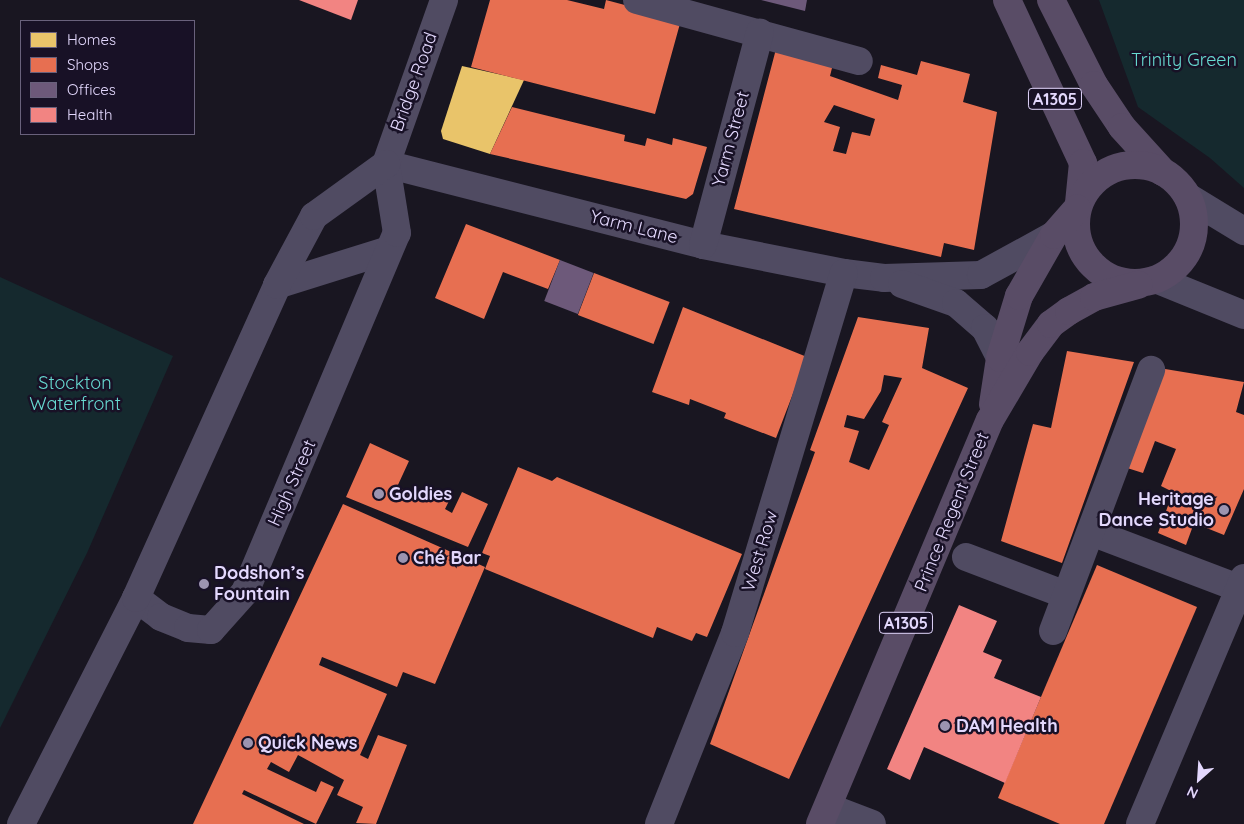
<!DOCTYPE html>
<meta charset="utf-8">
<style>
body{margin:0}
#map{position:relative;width:1244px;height:824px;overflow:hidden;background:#191621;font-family:Quicksand,sans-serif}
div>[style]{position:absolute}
.green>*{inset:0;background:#15292e}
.homes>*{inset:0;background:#e9c46a}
.shops>*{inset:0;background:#e76f51;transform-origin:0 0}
.offices>*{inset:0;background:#6d597a;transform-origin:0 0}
.health>*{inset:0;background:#f28482}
.minor>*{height:28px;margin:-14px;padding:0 14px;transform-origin:14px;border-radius:14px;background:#504b62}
.major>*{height:28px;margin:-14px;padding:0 14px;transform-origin:14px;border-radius:14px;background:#594c66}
.major>.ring{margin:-14px;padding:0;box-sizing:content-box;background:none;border:28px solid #594c66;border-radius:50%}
.dots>*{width:14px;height:14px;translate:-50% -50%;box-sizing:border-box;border:2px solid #181126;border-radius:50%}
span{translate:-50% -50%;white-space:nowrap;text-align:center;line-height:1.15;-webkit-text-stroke:5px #181126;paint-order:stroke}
.shield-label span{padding:1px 4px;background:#181126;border:1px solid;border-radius:4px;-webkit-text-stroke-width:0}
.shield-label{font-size:16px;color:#e3d8fd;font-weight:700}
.park-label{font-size:18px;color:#67dad1}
.street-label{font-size:18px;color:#e3d8fd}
.poi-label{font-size:18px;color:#e3d8fd;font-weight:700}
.left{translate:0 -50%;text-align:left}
.right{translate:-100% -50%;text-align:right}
.legend{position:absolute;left:20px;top:20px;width:175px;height:115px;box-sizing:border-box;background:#181126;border:1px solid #69617c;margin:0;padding:6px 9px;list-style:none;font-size:15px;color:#e3d8fd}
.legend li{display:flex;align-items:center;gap:10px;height:25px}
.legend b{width:25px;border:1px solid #69617c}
.north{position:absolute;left:1174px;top:754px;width:50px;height:50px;-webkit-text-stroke:4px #181126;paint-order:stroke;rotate:206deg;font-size:14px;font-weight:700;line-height:20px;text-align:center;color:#e3d8fd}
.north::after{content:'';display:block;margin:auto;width:18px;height:22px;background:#e3d8fd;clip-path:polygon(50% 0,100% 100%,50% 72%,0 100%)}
</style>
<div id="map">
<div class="green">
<i style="clip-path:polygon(1099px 0,1244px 0,1244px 188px,1210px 158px,1138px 107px)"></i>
<i style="clip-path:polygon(0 277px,173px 356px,87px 553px,0 728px)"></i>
</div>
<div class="homes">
<i style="clip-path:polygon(462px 66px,524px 80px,490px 154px,443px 139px,441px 131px)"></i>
</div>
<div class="shops">
<i style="clip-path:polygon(490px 0,567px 0,604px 9px,606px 0,681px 20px,655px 114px,471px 67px)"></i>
<i style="clip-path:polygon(evenodd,776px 49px,833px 64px,830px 76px,898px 100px,902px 85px,878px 78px,881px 65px,917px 75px,921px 61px,970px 74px,963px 102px,997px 112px,974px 250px,944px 243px,941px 257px,734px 209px,776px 49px,834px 105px,875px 119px,870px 136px,852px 132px,846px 154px,833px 151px,840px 127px,824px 122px,834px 105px)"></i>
<i style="clip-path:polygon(512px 107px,625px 135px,624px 141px,645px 146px,647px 138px,672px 145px,673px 138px,707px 147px,693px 194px,686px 199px,490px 154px)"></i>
<i style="clip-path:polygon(466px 224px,560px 260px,548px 289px,503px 272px,484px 319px,435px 298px)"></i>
<i style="left:594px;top:273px;width:81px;height:45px;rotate:21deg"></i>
<i style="clip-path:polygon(683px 307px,807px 357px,776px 438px,724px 418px,726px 413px,690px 399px,689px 405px,652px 392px)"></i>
<i style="clip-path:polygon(evenodd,858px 317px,929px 328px,922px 368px,968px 388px,789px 779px,710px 744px,815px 452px,810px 450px,858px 317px,884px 375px,902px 378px,882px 422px,889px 425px,869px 470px,849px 462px,859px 431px,844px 427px,847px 415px,864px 419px,881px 391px,884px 375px)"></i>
<i style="clip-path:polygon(1067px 351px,1134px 362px,1062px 563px,1001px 541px,1033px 424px,1051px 428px)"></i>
<i style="clip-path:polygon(1159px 368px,1244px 382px,1236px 412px,1244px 415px,1244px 489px,1224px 535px,1194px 523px,1186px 545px,1158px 533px,1173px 492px,1161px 486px,1176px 449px,1155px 441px,1143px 473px,1124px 467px)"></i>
<i style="clip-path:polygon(370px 443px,409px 461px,397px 487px,428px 502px,433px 491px,450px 499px,445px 509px,452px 513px,462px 492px,488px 504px,468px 547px,346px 497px)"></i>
<i style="clip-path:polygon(518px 467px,552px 481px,557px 477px,742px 554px,707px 637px,696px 633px,692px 641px,657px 627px,653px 638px,485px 569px,490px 556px,482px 553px)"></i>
<i style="clip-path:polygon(343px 504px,485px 567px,435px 684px,403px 672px,397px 687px,322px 657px,319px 665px,387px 694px,360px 755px,368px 759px,378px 735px,407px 745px,376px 824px,356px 823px,363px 807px,337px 795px,344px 780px,298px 755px,289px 772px,271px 762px,267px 769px,316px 792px,321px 781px,334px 787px,316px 824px,244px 790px,242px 794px,304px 824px,193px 824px)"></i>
<i style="clip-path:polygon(1097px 565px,1197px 607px,1104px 824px,1060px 824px,998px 798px)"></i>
</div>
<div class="offices">
<i style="clip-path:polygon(761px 0,807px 0,805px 11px)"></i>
<i style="left:560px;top:260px;width:36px;height:44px;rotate:21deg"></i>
</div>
<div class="health">
<i style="clip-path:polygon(299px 0,358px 0,351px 20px)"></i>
<i style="clip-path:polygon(959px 605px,997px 621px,983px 652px,1002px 660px,994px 678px,1041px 697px,1005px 783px,924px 747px,910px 780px,887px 769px)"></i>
</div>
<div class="minor">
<i style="left:637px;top:0;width:230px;rotate:15.4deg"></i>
<i style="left:386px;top:164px;width:327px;rotate:14.3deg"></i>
<i style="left:703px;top:245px;width:144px;rotate:11.2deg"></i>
<i style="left:844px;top:273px;width:40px;rotate:7.1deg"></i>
<i style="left:884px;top:278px;width:97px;rotate:-1.8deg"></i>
<i style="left:981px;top:275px;width:83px;rotate:-28.7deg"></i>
<i style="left:1188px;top:197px;width:66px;rotate:31.3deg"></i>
<i style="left:703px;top:245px;width:220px;rotate:-75deg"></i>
<i style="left:1158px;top:280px;width:93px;rotate:22.1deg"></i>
<i style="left:902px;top:284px;width:57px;rotate:19.4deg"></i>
<i style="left:956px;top:303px;width:38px;rotate:41deg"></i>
<i style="left:985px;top:328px;width:34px;rotate:63deg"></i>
<i style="left:277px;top:285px;width:117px;rotate:-17.4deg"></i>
<i style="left:1091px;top:532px;width:164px;rotate:20.8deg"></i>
<i style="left:966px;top:557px;width:107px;rotate:20.8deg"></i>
<i style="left:136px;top:598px;width:31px;rotate:37deg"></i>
<i style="left:161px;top:617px;width:29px;rotate:22deg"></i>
<i style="left:188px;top:628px;width:23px;rotate:5deg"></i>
<i style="left:211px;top:630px;width:51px;rotate:-48.2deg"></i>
<i style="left:245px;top:592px;width:390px;rotate:-67.1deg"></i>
<i style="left:397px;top:233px;width:70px;rotate:-99.1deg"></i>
<i style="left:386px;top:164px;width:174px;rotate:-70.5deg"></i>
<i style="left:1053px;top:631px;width:279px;rotate:-69.4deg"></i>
<i style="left:828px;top:807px;width:47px;rotate:21.1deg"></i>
<i style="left:21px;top:824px;width:254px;rotate:-63deg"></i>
<i style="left:136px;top:598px;width:343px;rotate:-65.7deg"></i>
<i style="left:277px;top:285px;width:78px;rotate:-61.8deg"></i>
<i style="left:314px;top:216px;width:89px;rotate:-35.8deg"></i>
<i style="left:659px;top:824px;width:206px;rotate:-68.3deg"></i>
<i style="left:735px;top:633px;width:376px;rotate:-73.2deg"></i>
<i style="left:1140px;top:824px;width:267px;rotate:-67.1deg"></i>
</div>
<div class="major">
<i style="left:1007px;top:0;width:180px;rotate:65deg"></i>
<i style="left:1083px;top:163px;width:40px;rotate:95.7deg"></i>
<i style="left:1051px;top:0;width:95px;rotate:63.2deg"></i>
<i style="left:1094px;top:85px;width:50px;rotate:56.3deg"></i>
<i style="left:1122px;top:127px;width:61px;rotate:47.7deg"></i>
<i class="ring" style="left:1076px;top:165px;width:90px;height:90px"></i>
<i style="left:993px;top:404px;width:47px;rotate:-81.3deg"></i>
<i style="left:1000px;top:358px;width:65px;rotate:-73deg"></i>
<i style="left:1019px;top:296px;width:70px;rotate:-60.2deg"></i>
<i style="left:1054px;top:235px;width:35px;rotate:-49deg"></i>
<i style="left:820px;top:824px;width:438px;rotate:-67.2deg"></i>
<i style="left:990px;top:420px;width:79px;rotate:-59.5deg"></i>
<i style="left:1030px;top:352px;width:35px;rotate:-53deg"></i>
<i style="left:1051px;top:324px;width:22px;rotate:-36deg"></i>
<i style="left:1069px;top:311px;width:29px;rotate:-29deg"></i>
<i style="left:1094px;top:297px;width:46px;rotate:-15.3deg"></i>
</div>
<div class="dots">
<i style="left:379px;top:494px;background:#9c94b0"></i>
<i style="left:1224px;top:510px;background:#9c94b0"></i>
<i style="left:403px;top:558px;background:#9c94b0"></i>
<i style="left:204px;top:584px;background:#9c94b0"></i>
<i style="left:945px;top:726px;background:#9c94b0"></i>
<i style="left:248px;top:743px;background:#9c94b0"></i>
</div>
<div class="shield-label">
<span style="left:1055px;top:99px">A1305</span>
<span style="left:906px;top:623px">A1305</span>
</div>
<div class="park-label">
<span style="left:1184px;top:60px">Trinity Green</span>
<span style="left:75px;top:394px">Stockton<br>Waterfront</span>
</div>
<div class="street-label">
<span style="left:414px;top:82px;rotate:-70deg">Bridge Road</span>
<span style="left:731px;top:139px;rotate:-75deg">Yarm Street</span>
<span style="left:634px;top:227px;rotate:14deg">Yarm Lane</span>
<span style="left:292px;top:483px;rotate:-66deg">High Street</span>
<span style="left:952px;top:512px;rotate:-68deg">Prince Regent Street</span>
<span style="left:760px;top:551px;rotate:-73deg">West Row</span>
</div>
<div class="poi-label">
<span class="left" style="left:389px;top:494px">Goldies</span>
<span class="right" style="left:1214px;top:510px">Heritage<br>Dance Studio</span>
<span class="left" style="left:413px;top:558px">Ché Bar</span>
<span class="left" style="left:214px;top:584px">Dodshon’s<br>Fountain</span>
<span class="left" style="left:956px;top:726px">DAM Health</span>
<span class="left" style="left:258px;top:743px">Quick News</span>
</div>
<ul class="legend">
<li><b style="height:14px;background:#e9c46a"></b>Homes</li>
<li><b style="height:14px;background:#e76f51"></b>Shops</li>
<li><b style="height:14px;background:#6d597a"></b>Offices</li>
<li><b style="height:14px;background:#f28482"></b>Health</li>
</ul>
<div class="north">N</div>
</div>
